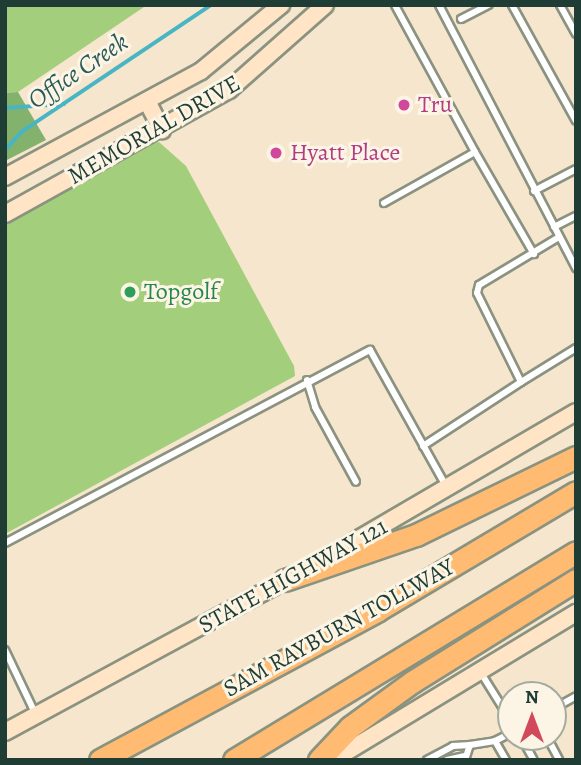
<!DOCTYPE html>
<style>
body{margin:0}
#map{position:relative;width:581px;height:765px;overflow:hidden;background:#f6e6cd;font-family:Alegreya,serif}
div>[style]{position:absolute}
.green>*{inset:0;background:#a3cf7c}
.forest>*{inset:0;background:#82b26c}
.stream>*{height:3.5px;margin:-1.75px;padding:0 1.75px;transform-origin:1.75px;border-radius:1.75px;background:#48b5c4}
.roads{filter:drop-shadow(2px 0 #8a9280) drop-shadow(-2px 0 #8a9280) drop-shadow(0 2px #8a9280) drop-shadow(0 -2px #8a9280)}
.lane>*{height:6px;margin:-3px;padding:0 3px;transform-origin:3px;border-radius:3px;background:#fff}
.secondary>*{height:16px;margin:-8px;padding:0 8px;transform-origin:8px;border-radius:8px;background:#ffe4c6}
.highway>*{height:21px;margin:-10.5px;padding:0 10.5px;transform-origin:10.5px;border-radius:10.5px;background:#febb71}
.dots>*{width:19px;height:19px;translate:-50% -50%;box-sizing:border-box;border:4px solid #fcf5e5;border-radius:50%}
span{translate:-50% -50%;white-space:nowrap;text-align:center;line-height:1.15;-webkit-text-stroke:6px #fcf5e5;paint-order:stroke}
.hotel-label{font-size:24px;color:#b23c85}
.left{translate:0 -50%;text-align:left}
.street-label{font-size:24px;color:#1f3d34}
.leisure-label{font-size:24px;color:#27864d}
.water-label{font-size:26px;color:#295b58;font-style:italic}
.frame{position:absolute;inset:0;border:7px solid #1f3d34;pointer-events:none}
.north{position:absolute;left:497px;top:681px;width:70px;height:70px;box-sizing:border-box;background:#fcf5e5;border:2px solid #a4ab9e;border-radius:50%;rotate:0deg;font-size:19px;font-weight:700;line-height:28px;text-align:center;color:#1f3d34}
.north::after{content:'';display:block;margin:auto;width:24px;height:32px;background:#d1495b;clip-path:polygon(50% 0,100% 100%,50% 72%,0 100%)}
</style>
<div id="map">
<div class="green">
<i style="clip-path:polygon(5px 5px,147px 5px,18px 92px,5px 93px)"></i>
<i style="clip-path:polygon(159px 142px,186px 166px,294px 366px,295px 376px,5px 534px,5px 219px,146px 143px)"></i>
</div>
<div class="forest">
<i style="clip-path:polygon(18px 92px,46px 140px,5px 161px,5px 93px)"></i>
</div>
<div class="stream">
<i style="left:5px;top:108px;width:59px;rotate:-3.9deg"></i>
<i style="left:5px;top:150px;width:26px;rotate:-47deg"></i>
<i style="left:23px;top:131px;width:226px;rotate:-33.8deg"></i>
</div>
<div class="roads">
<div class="lane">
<i style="left:439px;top:5px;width:297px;rotate:62.5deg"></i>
<i style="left:512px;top:5px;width:132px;rotate:61.1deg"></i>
<i style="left:560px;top:5px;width:33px;rotate:61deg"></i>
<i style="left:461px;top:19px;width:31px;rotate:-27deg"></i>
<i style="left:475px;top:152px;width:118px;rotate:60deg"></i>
<i style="left:534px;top:191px;width:47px;rotate:-27.6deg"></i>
<i style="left:384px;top:203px;width:104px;rotate:-29.3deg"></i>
<i style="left:475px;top:152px;width:167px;rotate:-118.6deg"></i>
<i style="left:554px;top:227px;width:25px;rotate:-27deg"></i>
<i style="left:559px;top:237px;width:93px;rotate:149deg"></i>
<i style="left:479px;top:285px;width:8px;rotate:104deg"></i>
<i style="left:477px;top:293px;width:99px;rotate:63.7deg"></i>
<i style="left:521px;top:382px;width:65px;rotate:-31.7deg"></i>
<i style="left:307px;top:380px;width:28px;rotate:73deg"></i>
<i style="left:315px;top:407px;width:85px;rotate:61.3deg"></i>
<i style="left:423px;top:446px;width:117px;rotate:-33.1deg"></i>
<i style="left:5px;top:543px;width:413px;rotate:-27.9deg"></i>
<i style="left:370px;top:350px;width:156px;rotate:60.8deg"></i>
<i style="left:5px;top:650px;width:72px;rotate:64.5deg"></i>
<i style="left:481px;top:673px;width:57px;rotate:58deg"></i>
<i style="left:553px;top:709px;width:26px;rotate:-29deg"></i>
<i style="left:521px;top:737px;width:26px;rotate:61deg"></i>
<i style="left:547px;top:737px;width:26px;rotate:62deg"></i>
<i style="left:495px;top:741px;width:22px;rotate:60deg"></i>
<i style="left:427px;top:760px;width:30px;rotate:-28deg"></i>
<i style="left:453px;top:746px;width:17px;rotate:-3deg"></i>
<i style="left:447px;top:760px;width:17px;rotate:-13deg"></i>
<i style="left:465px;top:760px;width:16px;rotate:-72deg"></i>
<i style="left:470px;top:745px;width:25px;rotate:-9deg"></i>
<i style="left:495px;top:741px;width:18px;rotate:-27deg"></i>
</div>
<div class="secondary">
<i style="left:147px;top:101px;width:33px;rotate:63deg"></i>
<i style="left:5px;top:177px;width:223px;rotate:-28.4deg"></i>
<i style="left:201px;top:71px;width:104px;rotate:-39.5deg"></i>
<i style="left:5px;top:214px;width:256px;rotate:-29deg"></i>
<i style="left:229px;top:90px;width:128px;rotate:-41.5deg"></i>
<i style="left:321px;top:561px;width:295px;rotate:-30.3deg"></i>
<i style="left:5px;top:732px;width:330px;rotate:-28.4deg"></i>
<i style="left:333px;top:760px;width:284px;rotate:-31.2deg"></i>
</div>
<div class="highway">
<i style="left:285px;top:580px;width:139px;rotate:-19deg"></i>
<i style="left:416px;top:535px;width:178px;rotate:-26deg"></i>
<i style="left:100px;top:760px;width:316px;rotate:-28.3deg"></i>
<i style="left:378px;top:610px;width:230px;rotate:-30.8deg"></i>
<i style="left:234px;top:760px;width:400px;rotate:-31.3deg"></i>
<i style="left:319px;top:760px;width:45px;rotate:-46.8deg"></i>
<i style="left:350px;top:727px;width:77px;rotate:-36deg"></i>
<i style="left:412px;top:682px;width:193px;rotate:-31.9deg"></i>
</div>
</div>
<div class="dots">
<i style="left:404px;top:105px;background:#d1479c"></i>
<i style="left:276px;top:153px;background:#d1479c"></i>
<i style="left:130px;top:292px;background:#2e9e5b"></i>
</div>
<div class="hotel-label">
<span class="left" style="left:418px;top:105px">Tru</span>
<span class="left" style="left:290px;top:153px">Hyatt Place</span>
</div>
<div class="street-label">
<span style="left:154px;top:130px;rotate:-30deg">MEMORIAL DRIVE</span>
<span style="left:293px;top:576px;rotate:-29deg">STATE HIGHWAY 121</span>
<span style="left:339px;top:628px;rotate:-29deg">SAM RAYBURN TOLLWAY</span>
</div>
<div class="leisure-label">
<span class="left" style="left:144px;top:292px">Topgolf</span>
</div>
<div class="water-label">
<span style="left:78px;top:71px;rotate:-34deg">Office Creek</span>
</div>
<div class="frame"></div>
<div class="north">N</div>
</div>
